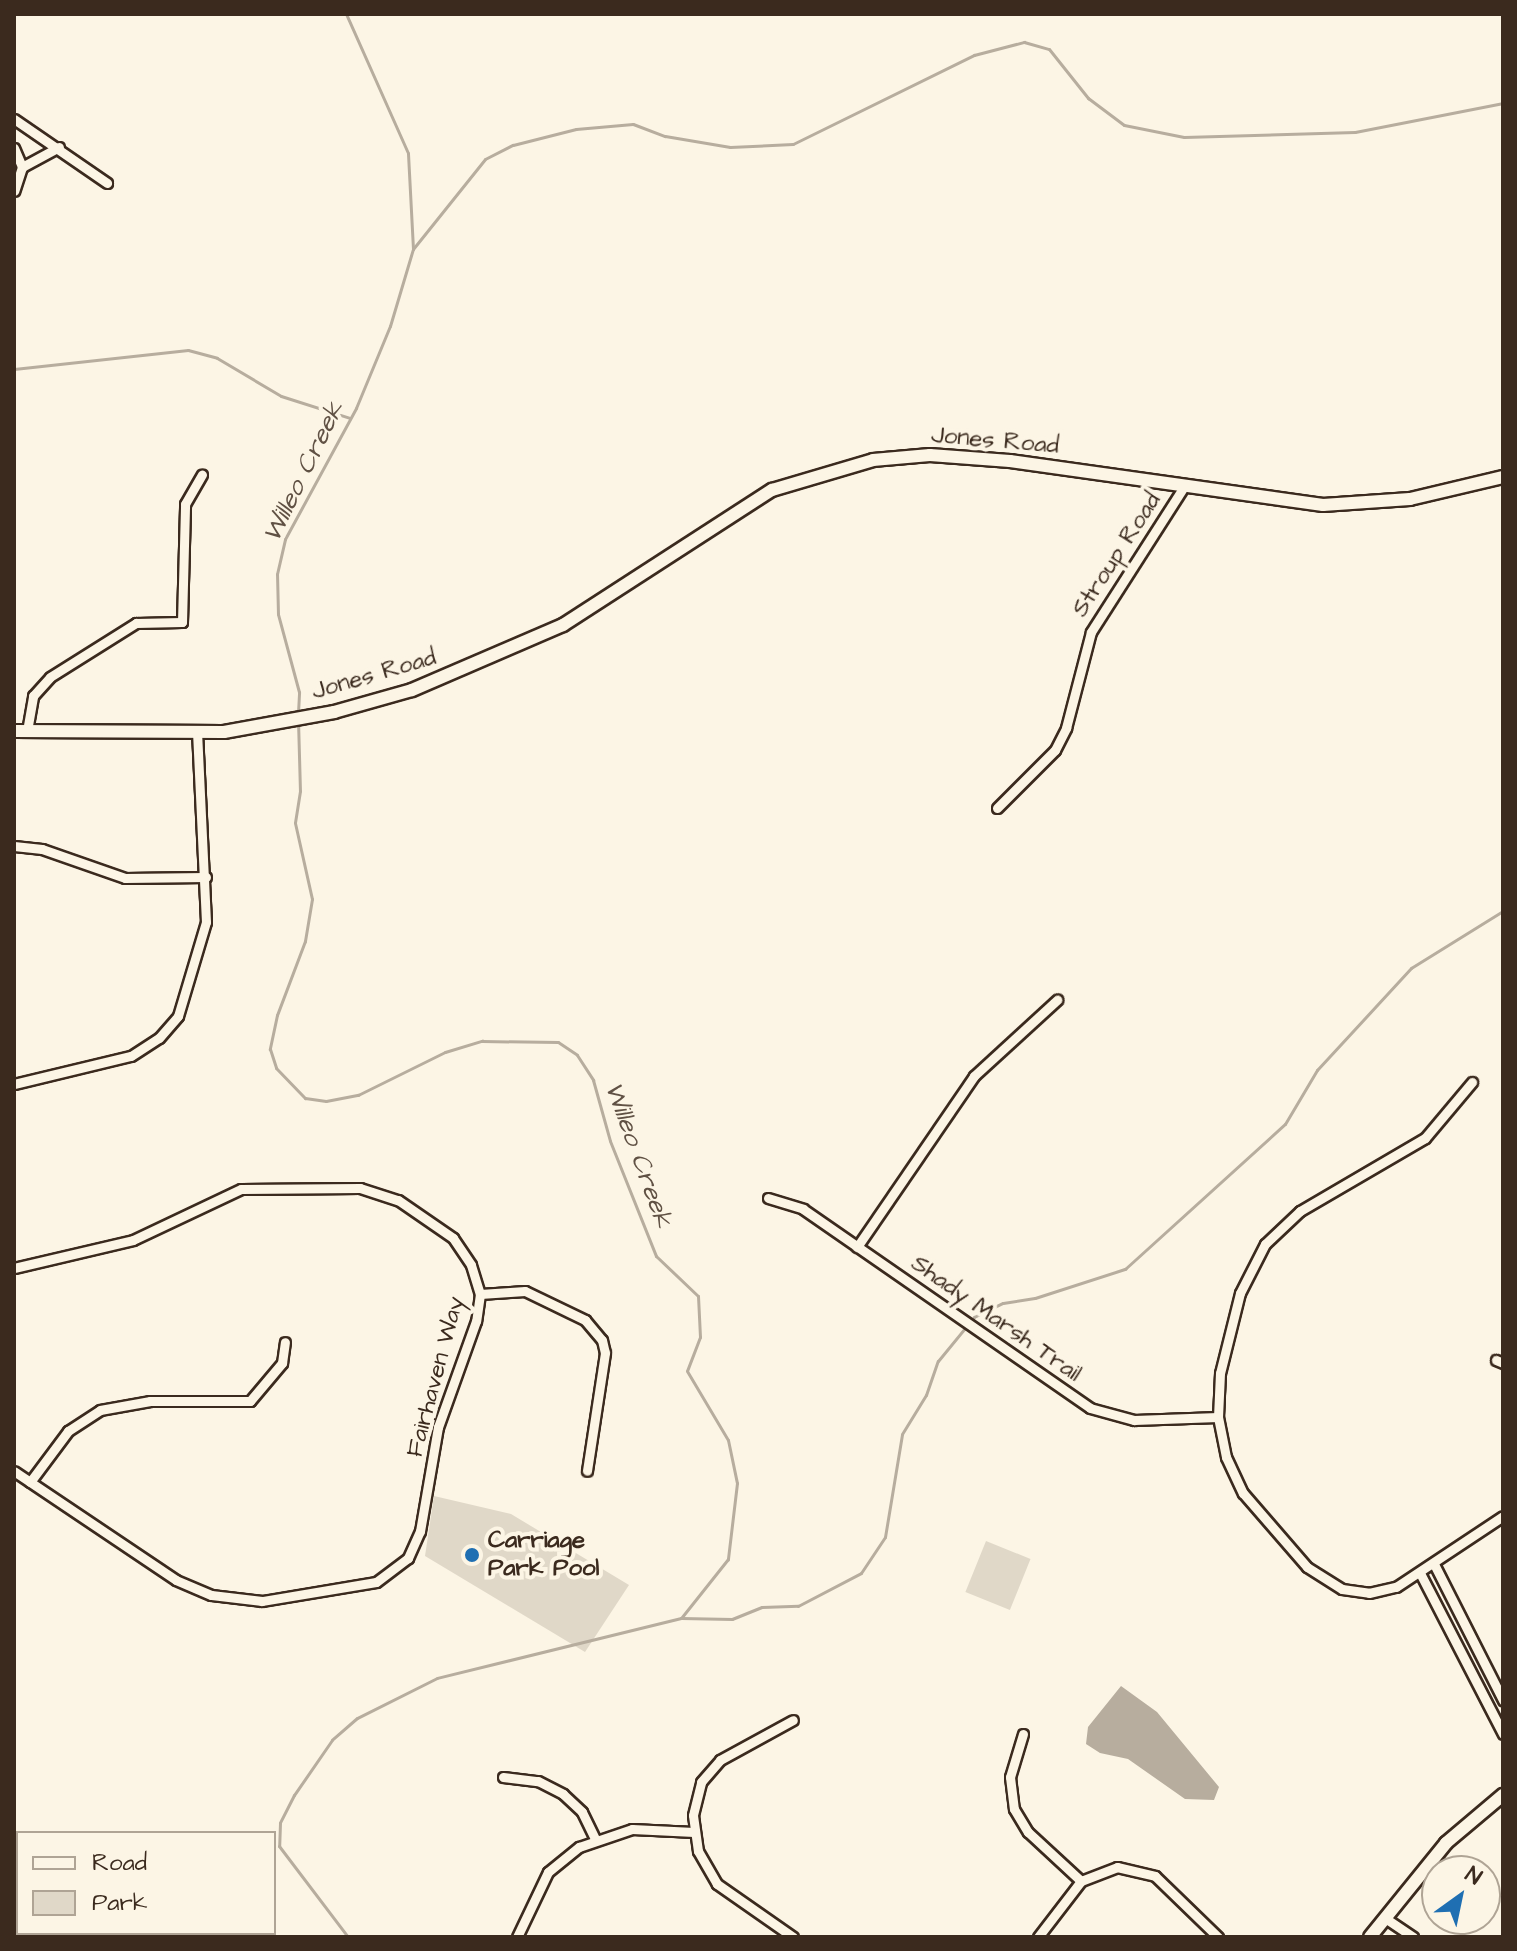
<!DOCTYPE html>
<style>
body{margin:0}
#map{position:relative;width:1517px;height:1951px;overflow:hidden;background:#fcf5e5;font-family:"Architects Daughter",sans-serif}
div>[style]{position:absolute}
.green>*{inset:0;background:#e0d8c8;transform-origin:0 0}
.water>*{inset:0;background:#b7ad9e}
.stream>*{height:3px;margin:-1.5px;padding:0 1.5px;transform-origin:1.5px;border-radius:1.5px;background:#b7ad9e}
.roads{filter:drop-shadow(2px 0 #3b2a1e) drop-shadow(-2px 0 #3b2a1e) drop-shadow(0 2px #3b2a1e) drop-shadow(0 -2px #3b2a1e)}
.minor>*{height:9px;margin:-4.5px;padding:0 4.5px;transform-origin:4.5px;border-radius:4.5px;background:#fcf5e5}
.tertiary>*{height:12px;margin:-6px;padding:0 6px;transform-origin:6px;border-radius:6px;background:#fcf5e5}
.dots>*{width:22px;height:22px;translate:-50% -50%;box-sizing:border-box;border:4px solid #fcf5e5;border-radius:50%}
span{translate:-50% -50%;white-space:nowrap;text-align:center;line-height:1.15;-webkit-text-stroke:8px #fcf5e5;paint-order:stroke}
.street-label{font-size:24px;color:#3b2a1e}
.poi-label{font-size:24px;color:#3b2a1e;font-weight:700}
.left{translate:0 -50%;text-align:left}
.water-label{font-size:26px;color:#605144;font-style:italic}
.frame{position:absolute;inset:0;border:16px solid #3b2a1e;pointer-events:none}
.legend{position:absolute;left:16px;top:1831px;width:260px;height:104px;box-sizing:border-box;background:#fcf5e5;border:2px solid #afa495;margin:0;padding:10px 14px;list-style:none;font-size:24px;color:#3b2a1e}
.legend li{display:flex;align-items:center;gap:16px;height:40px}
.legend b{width:40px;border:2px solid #afa495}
.north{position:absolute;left:1421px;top:1855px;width:80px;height:80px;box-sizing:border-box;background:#fcf5e5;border:2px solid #afa495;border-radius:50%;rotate:33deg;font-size:22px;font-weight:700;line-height:32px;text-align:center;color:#3b2a1e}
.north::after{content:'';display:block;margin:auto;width:28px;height:36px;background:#1f6fb2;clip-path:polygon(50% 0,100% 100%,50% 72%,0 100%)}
</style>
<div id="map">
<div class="green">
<i style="clip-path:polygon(434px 1496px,511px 1514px,629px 1585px,585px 1652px,425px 1556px)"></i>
<i style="left:986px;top:1541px;width:48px;height:55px;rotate:22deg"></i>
</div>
<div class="water">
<i style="clip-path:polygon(1121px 1686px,1157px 1712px,1219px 1787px,1214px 1800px,1185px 1799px,1128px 1759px,1100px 1753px,1086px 1744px,1088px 1727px)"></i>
</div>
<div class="stream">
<i style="left:413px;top:249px;width:115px;rotate:-51.3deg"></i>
<i style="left:485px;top:159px;width:31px;rotate:-27deg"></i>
<i style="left:513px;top:145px;width:65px;rotate:-14.3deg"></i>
<i style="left:576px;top:129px;width:57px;rotate:-5deg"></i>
<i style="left:633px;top:124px;width:34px;rotate:21deg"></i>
<i style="left:665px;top:136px;width:66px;rotate:9.6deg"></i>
<i style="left:730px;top:147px;width:63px;rotate:-2.7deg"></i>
<i style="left:793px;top:144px;width:202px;rotate:-26.2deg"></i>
<i style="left:974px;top:55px;width:52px;rotate:-14.6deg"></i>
<i style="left:1024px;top:42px;width:26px;rotate:16deg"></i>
<i style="left:1049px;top:49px;width:63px;rotate:51.5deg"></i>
<i style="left:1088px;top:98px;width:45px;rotate:36.9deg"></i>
<i style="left:1124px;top:125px;width:61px;rotate:11.3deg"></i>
<i style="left:1184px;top:137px;width:171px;rotate:-1.7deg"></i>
<i style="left:1355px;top:132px;width:151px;rotate:-11.1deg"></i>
<i style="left:14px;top:369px;width:175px;rotate:-6.2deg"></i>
<i style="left:188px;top:350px;width:30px;rotate:15deg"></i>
<i style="left:217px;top:358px;width:74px;rotate:30.7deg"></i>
<i style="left:281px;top:396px;width:72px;rotate:17.7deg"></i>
<i style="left:298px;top:713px;width:21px;rotate:-87deg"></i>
<i style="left:299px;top:692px;width:81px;rotate:-105.1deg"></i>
<i style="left:278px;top:614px;width:40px;rotate:-91.4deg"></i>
<i style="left:277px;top:574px;width:36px;rotate:-77deg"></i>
<i style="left:285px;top:539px;width:149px;rotate:-61.5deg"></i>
<i style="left:356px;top:408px;width:89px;rotate:-67.5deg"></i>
<i style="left:390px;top:326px;width:80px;rotate:-73.4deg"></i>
<i style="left:413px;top:249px;width:96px;rotate:-93deg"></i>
<i style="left:408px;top:153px;width:152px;rotate:-114deg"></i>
<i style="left:298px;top:720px;width:71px;rotate:88.4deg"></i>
<i style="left:300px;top:791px;width:32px;rotate:99deg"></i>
<i style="left:295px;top:823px;width:78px;rotate:77.4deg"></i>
<i style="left:312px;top:899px;width:43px;rotate:99.5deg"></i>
<i style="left:305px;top:941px;width:79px;rotate:110.7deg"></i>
<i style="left:277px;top:1015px;width:35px;rotate:102deg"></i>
<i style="left:270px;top:1049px;width:20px;rotate:72deg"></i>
<i style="left:276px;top:1068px;width:42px;rotate:46deg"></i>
<i style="left:305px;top:1098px;width:21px;rotate:8deg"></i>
<i style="left:326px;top:1101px;width:33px;rotate:-11deg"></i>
<i style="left:358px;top:1095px;width:97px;rotate:-26.3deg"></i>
<i style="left:445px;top:1052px;width:39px;rotate:-17deg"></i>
<i style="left:482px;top:1041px;width:76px;rotate:0.8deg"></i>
<i style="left:558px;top:1042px;width:23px;rotate:34deg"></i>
<i style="left:577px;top:1055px;width:30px;rotate:57deg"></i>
<i style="left:593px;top:1080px;width:63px;rotate:74.4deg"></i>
<i style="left:610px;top:1141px;width:124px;rotate:68.2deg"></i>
<i style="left:656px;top:1256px;width:58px;rotate:43.6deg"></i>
<i style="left:698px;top:1296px;width:41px;rotate:87.2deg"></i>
<i style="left:700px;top:1337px;width:36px;rotate:111deg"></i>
<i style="left:687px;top:1371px;width:80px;rotate:59.3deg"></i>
<i style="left:728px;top:1440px;width:44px;rotate:78.2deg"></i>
<i style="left:737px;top:1483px;width:77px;rotate:96.8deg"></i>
<i style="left:728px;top:1559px;width:75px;rotate:128.5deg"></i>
<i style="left:681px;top:1618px;width:251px;rotate:166.2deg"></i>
<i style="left:437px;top:1678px;width:89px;rotate:153.4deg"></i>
<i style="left:357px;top:1718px;width:33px;rotate:139deg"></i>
<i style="left:332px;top:1740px;width:67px;rotate:124.6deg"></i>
<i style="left:294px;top:1795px;width:31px;rotate:117deg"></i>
<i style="left:280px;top:1823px;width:23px;rotate:92deg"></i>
<i style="left:279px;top:1846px;width:114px;rotate:52.8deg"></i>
<i style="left:681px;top:1618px;width:51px;rotate:1.1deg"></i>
<i style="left:732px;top:1619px;width:32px;rotate:-22deg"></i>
<i style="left:762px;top:1607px;width:36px;rotate:-2deg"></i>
<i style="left:798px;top:1606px;width:71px;rotate:-27.6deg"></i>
<i style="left:861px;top:1573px;width:43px;rotate:-56.3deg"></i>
<i style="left:885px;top:1537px;width:104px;rotate:-80.6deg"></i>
<i style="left:902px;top:1434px;width:46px;rotate:-58.4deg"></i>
<i style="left:926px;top:1395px;width:36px;rotate:-71deg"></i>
<i style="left:938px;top:1361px;width:57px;rotate:-50.7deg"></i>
<i style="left:974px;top:1317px;width:32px;rotate:-26deg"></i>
<i style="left:1003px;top:1303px;width:32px;rotate:-9deg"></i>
<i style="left:1035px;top:1298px;width:95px;rotate:-17.9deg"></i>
<i style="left:1125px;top:1269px;width:216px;rotate:-42.2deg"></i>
<i style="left:1285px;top:1124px;width:63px;rotate:-59.3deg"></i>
<i style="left:1317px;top:1070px;width:139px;rotate:-47.3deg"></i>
<i style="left:1411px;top:968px;width:108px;rotate:-31.8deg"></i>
</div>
<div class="roads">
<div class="minor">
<i style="left:14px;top:119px;width:113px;rotate:34.5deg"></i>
<i style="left:14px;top:148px;width:21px;rotate:67deg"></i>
<i style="left:22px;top:167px;width:25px;rotate:108deg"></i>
<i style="left:22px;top:167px;width:42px;rotate:-28.4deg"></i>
<i style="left:27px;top:731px;width:36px;rotate:-80deg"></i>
<i style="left:33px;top:696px;width:25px;rotate:-48deg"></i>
<i style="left:50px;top:677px;width:102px;rotate:-32.1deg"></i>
<i style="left:136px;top:623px;width:46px;rotate:-1.2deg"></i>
<i style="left:182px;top:622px;width:118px;rotate:-88.5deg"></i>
<i style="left:185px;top:504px;width:34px;rotate:-60deg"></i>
<i style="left:997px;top:808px;width:82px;rotate:-45deg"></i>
<i style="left:1055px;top:750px;width:25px;rotate:-63deg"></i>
<i style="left:1066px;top:728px;width:99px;rotate:-75.4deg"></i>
<i style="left:1091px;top:632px;width:171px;rotate:-57.4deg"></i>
<i style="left:14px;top:846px;width:28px;rotate:6deg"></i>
<i style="left:42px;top:849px;width:88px;rotate:19.3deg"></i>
<i style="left:125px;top:878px;width:81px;rotate:-0.7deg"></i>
<i style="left:1472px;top:1082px;width:73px;rotate:130deg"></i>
<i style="left:1425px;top:1138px;width:145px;rotate:149.7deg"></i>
<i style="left:1300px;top:1211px;width:48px;rotate:136.7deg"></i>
<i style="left:1265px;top:1244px;width:55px;rotate:117deg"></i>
<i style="left:1240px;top:1293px;width:82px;rotate:104deg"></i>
<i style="left:1220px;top:1373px;width:44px;rotate:92.6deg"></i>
<i style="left:1218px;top:1417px;width:41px;rotate:78.7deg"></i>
<i style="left:1226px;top:1457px;width:40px;rotate:65deg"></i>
<i style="left:1243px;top:1493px;width:98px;rotate:49.1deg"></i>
<i style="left:1307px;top:1567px;width:41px;rotate:32.2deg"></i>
<i style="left:1342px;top:1589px;width:27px;rotate:8deg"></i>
<i style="left:1369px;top:1593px;width:28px;rotate:-13deg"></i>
<i style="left:1396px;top:1587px;width:128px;rotate:-33.6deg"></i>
<i style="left:14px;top:1084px;width:120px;rotate:-13.5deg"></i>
<i style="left:131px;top:1056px;width:33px;rotate:-33deg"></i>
<i style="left:159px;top:1038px;width:29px;rotate:-49deg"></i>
<i style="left:178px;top:1016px;width:98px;rotate:-73.4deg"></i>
<i style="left:206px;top:922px;width:188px;rotate:-92.7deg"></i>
<i style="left:768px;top:1198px;width:37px;rotate:17deg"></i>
<i style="left:803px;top:1209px;width:349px;rotate:34.7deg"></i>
<i style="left:1090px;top:1408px;width:46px;rotate:15.3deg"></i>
<i style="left:1134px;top:1420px;width:84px;rotate:-2deg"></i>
<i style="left:857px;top:1247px;width:207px;rotate:-55.6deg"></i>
<i style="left:974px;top:1076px;width:113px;rotate:-42.5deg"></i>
<i style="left:14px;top:1268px;width:122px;rotate:-13.2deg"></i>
<i style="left:133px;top:1240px;width:119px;rotate:-25.3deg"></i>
<i style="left:241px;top:1189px;width:119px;rotate:-0.5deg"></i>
<i style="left:360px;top:1188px;width:40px;rotate:18deg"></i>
<i style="left:398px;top:1200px;width:67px;rotate:34.6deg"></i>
<i style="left:453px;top:1238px;width:32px;rotate:56deg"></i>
<i style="left:471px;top:1265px;width:30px;rotate:73deg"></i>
<i style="left:480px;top:1294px;width:27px;rotate:98deg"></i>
<i style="left:476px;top:1321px;width:113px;rotate:109.7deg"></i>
<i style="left:438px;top:1427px;width:106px;rotate:99.8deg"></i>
<i style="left:420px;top:1531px;width:30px;rotate:114deg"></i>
<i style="left:408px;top:1558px;width:40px;rotate:143deg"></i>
<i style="left:376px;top:1582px;width:116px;rotate:170.5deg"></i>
<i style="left:262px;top:1601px;width:51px;rotate:-173.3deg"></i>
<i style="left:211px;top:1595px;width:38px;rotate:-157deg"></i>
<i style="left:176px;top:1580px;width:195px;rotate:-146.1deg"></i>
<i style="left:480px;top:1294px;width:45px;rotate:-3.8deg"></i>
<i style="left:525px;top:1291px;width:67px;rotate:25.8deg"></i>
<i style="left:585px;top:1320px;width:26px;rotate:50deg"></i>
<i style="left:602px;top:1340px;width:13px;rotate:77deg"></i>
<i style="left:605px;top:1353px;width:119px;rotate:98.7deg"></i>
<i style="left:1496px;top:1360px;width:8px;rotate:23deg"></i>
<i style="left:30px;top:1482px;width:64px;rotate:-53.3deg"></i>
<i style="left:68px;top:1431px;width:38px;rotate:-33deg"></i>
<i style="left:100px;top:1410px;width:51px;rotate:-10.2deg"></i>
<i style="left:150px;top:1401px;width:100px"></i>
<i style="left:250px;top:1401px;width:50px;rotate:-49.9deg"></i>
<i style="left:282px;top:1363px;width:21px;rotate:-82deg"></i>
<i style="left:1434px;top:1564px;width:153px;rotate:63.1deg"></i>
<i style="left:1420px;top:1573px;width:181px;rotate:62.7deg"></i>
<i style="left:1023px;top:1734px;width:45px;rotate:106.8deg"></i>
<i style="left:1010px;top:1777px;width:32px;rotate:83deg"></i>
<i style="left:1014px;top:1809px;width:27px;rotate:59deg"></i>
<i style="left:1028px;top:1832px;width:72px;rotate:42.8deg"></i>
<i style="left:503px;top:1777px;width:35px;rotate:7deg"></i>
<i style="left:538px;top:1781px;width:28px;rotate:27deg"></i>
<i style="left:563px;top:1794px;width:26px;rotate:43deg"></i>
<i style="left:582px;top:1812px;width:30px;rotate:64deg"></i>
<i style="left:1385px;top:1918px;width:34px;rotate:34deg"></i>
<i style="left:517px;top:1937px;width:72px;rotate:-64.5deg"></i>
<i style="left:548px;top:1872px;width:40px;rotate:-39deg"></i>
<i style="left:579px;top:1847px;width:56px;rotate:-18.8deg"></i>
<i style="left:632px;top:1829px;width:62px;rotate:2.8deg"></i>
<i style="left:793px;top:1937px;width:93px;rotate:-145.1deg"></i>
<i style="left:717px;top:1884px;width:38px;rotate:-120deg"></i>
<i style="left:698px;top:1851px;width:36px;rotate:-98deg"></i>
<i style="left:693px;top:1815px;width:34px;rotate:-76deg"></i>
<i style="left:701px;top:1782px;width:29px;rotate:-49deg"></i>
<i style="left:720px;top:1760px;width:83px;rotate:-28.7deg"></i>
<i style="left:1038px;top:1937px;width:71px;rotate:-52.5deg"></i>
<i style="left:1081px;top:1881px;width:39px;rotate:-21deg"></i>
<i style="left:1117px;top:1867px;width:39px;rotate:13deg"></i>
<i style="left:1155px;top:1876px;width:88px;rotate:44.1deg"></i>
</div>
<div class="tertiary">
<i style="left:14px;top:731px;width:210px;rotate:0.3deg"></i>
<i style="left:224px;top:732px;width:112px;rotate:-10.3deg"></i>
<i style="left:334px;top:712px;width:81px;rotate:-15.8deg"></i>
<i style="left:412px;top:690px;width:164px;rotate:-23.3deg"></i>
<i style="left:563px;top:625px;width:249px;rotate:-32.9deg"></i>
<i style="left:772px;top:490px;width:105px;rotate:-16.5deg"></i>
<i style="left:873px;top:460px;width:57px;rotate:-5deg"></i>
<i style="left:930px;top:455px;width:80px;rotate:4.3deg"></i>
<i style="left:1010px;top:461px;width:316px;rotate:8deg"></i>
<i style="left:1323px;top:505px;width:87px;rotate:-3.9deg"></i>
<i style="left:1410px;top:499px;width:96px;rotate:-13.3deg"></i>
<i style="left:1370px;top:1937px;width:121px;rotate:-51deg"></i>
<i style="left:1446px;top:1843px;width:75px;rotate:-40.1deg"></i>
</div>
</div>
<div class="dots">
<i style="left:472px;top:1555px;background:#1f6fb2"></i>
</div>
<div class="street-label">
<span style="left:995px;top:441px;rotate:5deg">Jones Road</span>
<span style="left:1117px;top:555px;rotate:-57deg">Stroup Road</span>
<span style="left:374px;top:675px;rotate:-16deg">Jones Road</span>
<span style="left:996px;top:1319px;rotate:35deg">Shady Marsh Trail</span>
<span style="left:436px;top:1377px;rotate:-75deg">Fairhaven Way</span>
</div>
<div class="poi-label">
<span class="left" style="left:488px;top:1555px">Carriage<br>Park Pool</span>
</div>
<div class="water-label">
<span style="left:304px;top:472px;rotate:-64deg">Willeo Creek</span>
<span style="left:638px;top:1155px;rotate:70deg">Willeo Creek</span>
</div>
<div class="frame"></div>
<ul class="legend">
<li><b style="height:10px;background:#fcf5e5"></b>Road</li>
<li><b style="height:22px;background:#e0d8c8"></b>Park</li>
</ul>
<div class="north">N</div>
</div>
